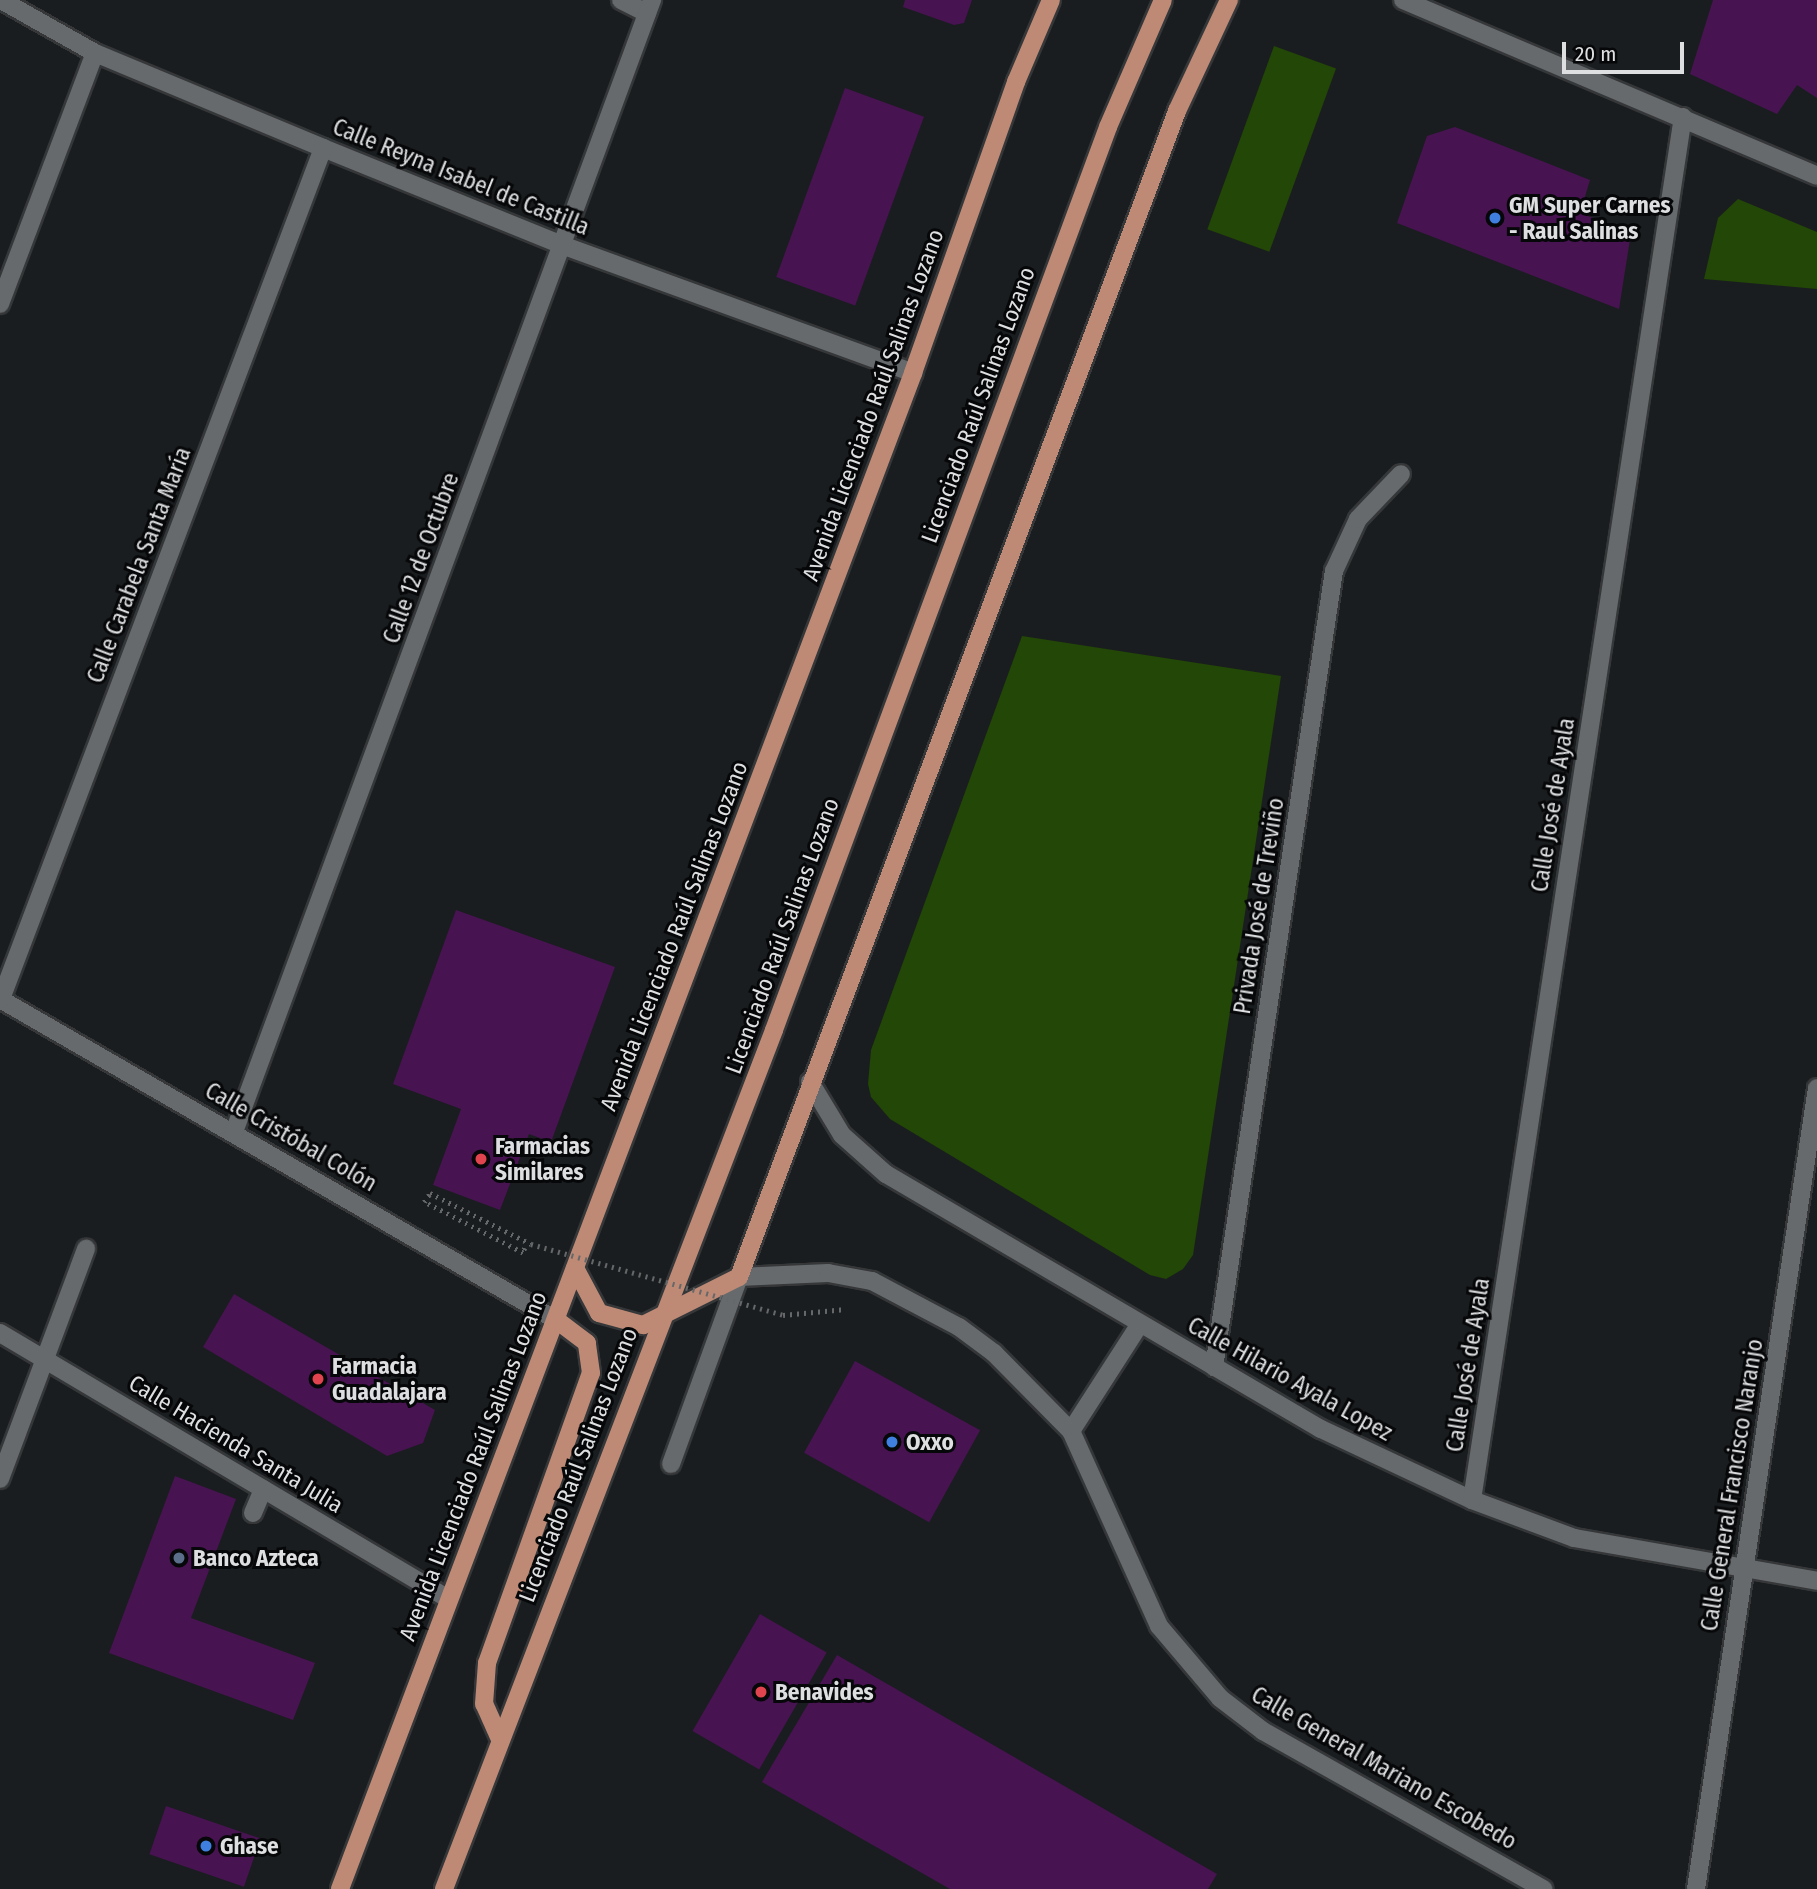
<!DOCTYPE html>
<meta charset="utf-8">
<style>
body{margin:0}
#map{position:relative;width:1817px;height:1889px;overflow:hidden;background:#1a1d1f;font-family:"Fira Sans Condensed",sans-serif}
div>[style]{position:absolute}
.green>*{inset:0;background:#224706;transform-origin:0 0}
.building>*{inset:0;background:#471351;transform-origin:0 0}
.path>*{height:4.5px;margin-top:-2.25px;transform-origin:0;background:repeating-linear-gradient(90deg,#656769 0 2px,transparent 0 7px)}
.roads{filter:drop-shadow(2px 0 #353739) drop-shadow(-2px 0 #353739) drop-shadow(0 2px #353739) drop-shadow(0 -2px #353739)}
.minor>*{height:18px;margin:-9px;padding:0 9px;transform-origin:9px;border-radius:9px;background:#666a6d}
.major>*{height:18px;margin:-9px;padding:0 9px;transform-origin:9px;border-radius:9px;background:#bf8a75}
.path-bridge>*{height:4.5px;margin-top:-2.25px;transform-origin:0;background:repeating-linear-gradient(90deg,#656769 0 2px,transparent 0 7px)}
.dots>*{width:19px;height:19px;translate:-50% -50%;box-sizing:border-box;border:4px solid #060708;border-radius:50%}
span{translate:-50% -50%;white-space:nowrap;text-align:center;line-height:1.15;-webkit-text-stroke:6px #060708;paint-order:stroke}
.street-label{font-size:23px;color:#dddfe1}
.poi-label{font-size:23px;color:#dddfe1;font-weight:700}
.left{translate:0 -50%;text-align:left}
.scale{position:absolute;left:1562px;top:42px;width:122px;height:32px;box-sizing:border-box;border:4px solid #dddfe1;border-top:0;padding-left:9px;font-size:21px;line-height:24px;white-space:nowrap;color:#dddfe1;-webkit-text-stroke:5px #060708;paint-order:stroke}
</style>
<div id="map">
<div class="green">
<i style="left:1274px;top:46px;width:66px;height:195px;rotate:20deg"></i>
<i style="clip-path:polygon(1738px 199px,1817px 232px,1817px 289px,1704px 279px,1718px 218px)"></i>
<i style="clip-path:polygon(1022px 636px,1281px 676px,1193px 1255px,1183px 1269px,1166px 1279px,1150px 1275px,890px 1119px,871px 1097px,868px 1084px,871px 1050px)"></i>
</div>
<div class="building">
<i style="clip-path:polygon(905px 0,972px 0,964px 23px,954px 25px,903px 7px)"></i>
<i style="clip-path:polygon(1713px 0,1817px 0,1817px 98px,1797px 85px,1777px 114px,1690px 74px)"></i>
<i style="left:845px;top:88px;width:84px;height:201px;rotate:20deg"></i>
<i style="clip-path:polygon(1455px 127px,1590px 180px,1580px 213px,1631px 233px,1619px 309px,1397px 223px,1427px 136px)"></i>
<i style="clip-path:polygon(456px 910px,615px 967px,551px 1142px,529px 1134px,500px 1210px,433px 1185px,461px 1109px,393px 1084px)"></i>
<i style="clip-path:polygon(234px 1294px,435px 1410px,423px 1443px,387px 1456px,203px 1347px)"></i>
<i style="left:855px;top:1361px;width:143px;height:105px;rotate:29deg"></i>
<i style="clip-path:polygon(175px 1476px,236px 1499px,191px 1618px,315px 1663px,293px 1720px,109px 1653px)"></i>
<i style="left:760px;top:1614px;width:77px;height:135px;rotate:30deg"></i>
<i style="clip-path:polygon(837px 1655px,1217px 1874px,1208px 1889px,950px 1889px,762px 1782px)"></i>
<i style="left:166px;top:1806px;width:100px;height:51px;rotate:19deg"></i>
</div>
<div class="path">
<i style="left:525px;top:1248px;width:5px;rotate:112deg"></i>
<i style="left:523px;top:1253px;width:111px;rotate:-152.7deg"></i>
<i style="left:424px;top:1202px;width:11px;rotate:-56deg"></i>
<i style="left:430px;top:1193px;width:113px;rotate:26.8deg"></i>
<i style="left:783px;top:1315px;width:63px;rotate:-5.4deg"></i>
</div>
<div class="roads">
<div class="minor">
<i style="left:1px;top:0;width:108px;rotate:29.4deg"></i>
<i style="left:95px;top:53px;width:247px;rotate:22.6deg"></i>
<i style="left:323px;top:148px;width:258px;rotate:22.1deg"></i>
<i style="left:562px;top:245px;width:374px;rotate:20deg"></i>
<i style="left:621px;top:0;width:29px;rotate:27deg"></i>
<i style="left:1403px;top:0;width:450px;rotate:23deg"></i>
<i style="left:0;top:304px;width:268px;rotate:-69.3deg"></i>
<i style="left:0;top:999px;width:642px;rotate:30deg"></i>
<i style="left:1px;top:999px;width:910px;rotate:-69.27deg"></i>
<i style="left:810px;top:1082px;width:62px;rotate:58.9deg"></i>
<i style="left:842px;top:1135px;width:59px;rotate:41.6deg"></i>
<i style="left:886px;top:1174px;width:504px;rotate:30.38deg"></i>
<i style="left:1321px;top:1429px;width:167px;rotate:25.2deg"></i>
<i style="left:1472px;top:1500px;width:109px;rotate:20.4deg"></i>
<i style="left:1574px;top:1538px;width:247px;rotate:10deg"></i>
<i style="left:234px;top:1132px;width:1207px;rotate:-69.73deg"></i>
<i style="left:0;top:1333px;width:520px;rotate:30.66deg"></i>
<i style="left:1214px;top:1367px;width:805px;rotate:-81.43deg"></i>
<i style="left:1334px;top:571px;width:57px;rotate:-65.2deg"></i>
<i style="left:1358px;top:519px;width:62px;rotate:-46.3deg"></i>
<i style="left:1071px;top:1431px;width:127px;rotate:-57.2deg"></i>
<i style="left:671px;top:1464px;width:199px;rotate:-70deg"></i>
<i style="left:739px;top:1277px;width:89px;rotate:-2.6deg"></i>
<i style="left:828px;top:1273px;width:45px;rotate:10.3deg"></i>
<i style="left:872px;top:1281px;width:98px;rotate:27.9deg"></i>
<i style="left:959px;top:1327px;width:44px;rotate:36.6deg"></i>
<i style="left:994px;top:1353px;width:110px;rotate:45.4deg"></i>
<i style="left:1071px;top:1431px;width:214px;rotate:65.7deg"></i>
<i style="left:1159px;top:1626px;width:94px;rotate:49.7deg"></i>
<i style="left:1220px;top:1698px;width:54px;rotate:37.5deg"></i>
<i style="left:1263px;top:1731px;width:322px;rotate:29.4deg"></i>
<i style="left:0;top:1479px;width:246px;rotate:-69.5deg"></i>
<i style="left:1472px;top:1500px;width:1399px;rotate:-81.33deg"></i>
<i style="left:253px;top:1513px;width:26px;rotate:-67deg"></i>
<i style="left:1696px;top:1889px;width:810px;rotate:-81.41deg"></i>
</div>
<div class="major">
<i style="left:575px;top:1268px;width:51px;rotate:61.9deg"></i>
<i style="left:599px;top:1313px;width:46px;rotate:15.3deg"></i>
<i style="left:643px;top:1325px;width:107px;rotate:-26.6deg"></i>
<i style="left:739px;top:1277px;width:1246px;rotate:-69.41deg"></i>
<i style="left:1177px;top:111px;width:123px;rotate:-64.9deg"></i>
<i style="left:499px;top:1737px;width:36px;rotate:-114deg"></i>
<i style="left:484px;top:1704px;width:41px;rotate:-85.8deg"></i>
<i style="left:487px;top:1663px;width:308px;rotate:-70.3deg"></i>
<i style="left:591px;top:1373px;width:30px;rotate:-98deg"></i>
<i style="left:587px;top:1343px;width:39px;rotate:-143deg"></i>
<i style="left:340px;top:1889px;width:1621px;rotate:-69.29deg"></i>
<i style="left:913px;top:373px;width:309px;rotate:-70.5deg"></i>
<i style="left:1016px;top:82px;width:89px;rotate:-66.9deg"></i>
<i style="left:444px;top:1889px;width:920px;rotate:-68.98deg"></i>
<i style="left:774px;top:1030px;width:963px;rotate:-69.7deg"></i>
<i style="left:1108px;top:127px;width:138px;rotate:-66.6deg"></i>
</div>
</div>
<div class="path-bridge">
<i style="left:531px;top:1244px;width:262px;rotate:15.7deg"></i>
</div>
<div class="dots">
<i style="left:1495px;top:218px;background:#3f7fe0"></i>
<i style="left:481px;top:1159px;background:#e0444e"></i>
<i style="left:318px;top:1379px;background:#e0444e"></i>
<i style="left:892px;top:1442px;background:#3f7fe0"></i>
<i style="left:179px;top:1558px;background:#5c6f8a"></i>
<i style="left:761px;top:1692px;background:#e0444e"></i>
<i style="left:206px;top:1846px;background:#3f7fe0"></i>
</div>
<div class="street-label">
<span style="left:461px;top:177px;rotate:22deg">Calle Reyna Isabel de Castilla</span>
<span style="left:873px;top:405px;rotate:-70deg">Avenida Licenciado Raúl Salinas Lozano</span>
<span style="left:978px;top:405px;rotate:-70deg">Licenciado Raúl Salinas Lozano</span>
<span style="left:421px;top:558px;rotate:-70deg">Calle 12 de Octubre</span>
<span style="left:139px;top:565px;rotate:-69deg">Calle Carabela Santa María</span>
<span style="left:1553px;top:805px;rotate:-81deg">Calle José de Ayala</span>
<span style="left:1259px;top:906px;rotate:-81deg">Privada José de Treviño</span>
<span style="left:674px;top:936px;rotate:-69deg">Avenida Licenciado Raúl Salinas Lozano</span>
<span style="left:782px;top:936px;rotate:-70deg">Licenciado Raúl Salinas Lozano</span>
<span style="left:291px;top:1137px;rotate:30deg">Calle Cristóbal Colón</span>
<span style="left:1468px;top:1365px;rotate:-81deg">Calle José de Ayala</span>
<span style="left:1290px;top:1379px;rotate:29deg">Calle Hilario Ayala Lopez</span>
<span style="left:236px;top:1444px;rotate:31deg">Calle Hacienda Santa Julia</span>
<span style="left:578px;top:1465px;rotate:-69deg">Licenciado Raúl Salinas Lozano</span>
<span style="left:473px;top:1466px;rotate:-69deg">Avenida Licenciado Raúl Salinas Lozano</span>
<span style="left:1732px;top:1485px;rotate:-81deg">Calle General Francisco Naranjo</span>
<span style="left:1384px;top:1768px;rotate:30deg">Calle General Mariano Escobedo</span>
</div>
<div class="poi-label">
<span class="left" style="left:1509px;top:218px">GM Super Carnes<br>- Raul Salinas</span>
<span class="left" style="left:495px;top:1159px">Farmacias<br>Similares</span>
<span class="left" style="left:332px;top:1379px">Farmacia<br>Guadalajara</span>
<span class="left" style="left:906px;top:1442px">Oxxo</span>
<span class="left" style="left:193px;top:1558px">Banco Azteca</span>
<span class="left" style="left:775px;top:1692px">Benavides</span>
<span class="left" style="left:220px;top:1846px">Ghase</span>
</div>
<div class="scale">20 m</div>
</div>
